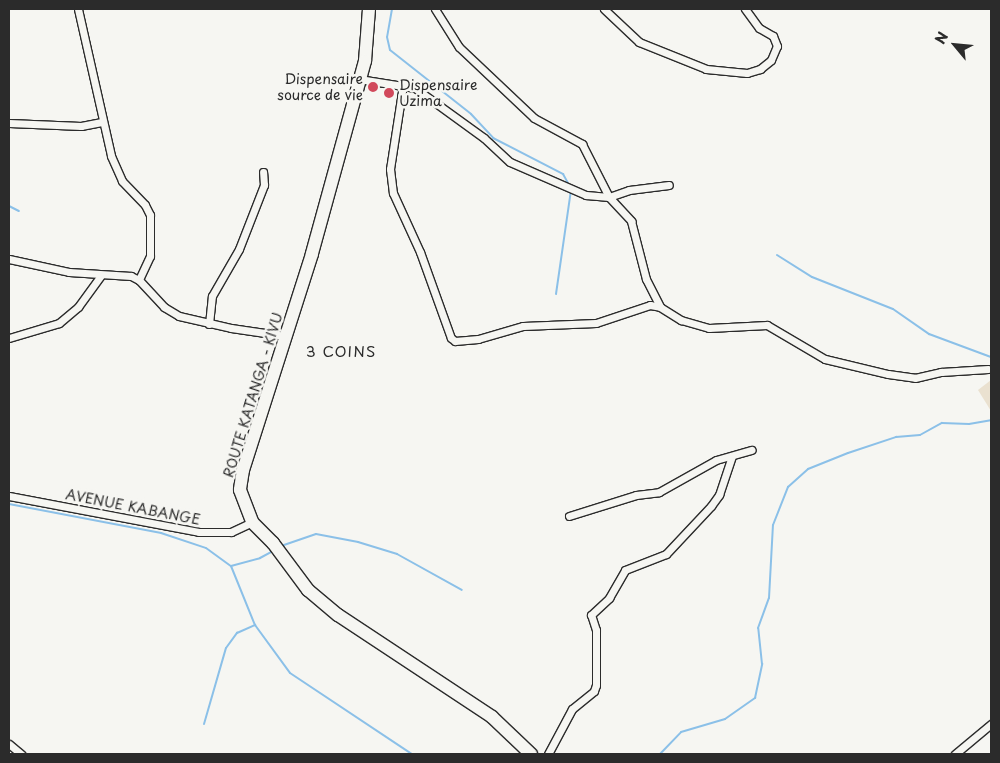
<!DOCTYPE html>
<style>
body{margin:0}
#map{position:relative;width:1000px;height:763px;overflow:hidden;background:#f6f6f2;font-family:"Playpen Sans",sans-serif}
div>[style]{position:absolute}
.built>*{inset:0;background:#eae1d0}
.stream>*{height:2px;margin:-1px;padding:0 1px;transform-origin:1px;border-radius:1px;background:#8bc0e8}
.roads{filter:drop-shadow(1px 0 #2b2b2b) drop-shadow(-1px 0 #2b2b2b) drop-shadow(0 1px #2b2b2b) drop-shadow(0 -1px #2b2b2b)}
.street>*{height:7px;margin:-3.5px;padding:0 3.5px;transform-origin:3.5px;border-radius:3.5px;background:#f6f6f2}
.highway>*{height:12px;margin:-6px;padding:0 6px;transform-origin:6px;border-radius:6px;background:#f6f6f2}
.dots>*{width:14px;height:14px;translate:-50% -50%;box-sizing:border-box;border:2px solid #f6f6f2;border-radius:50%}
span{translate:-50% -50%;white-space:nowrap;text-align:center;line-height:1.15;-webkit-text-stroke:5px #f6f6f2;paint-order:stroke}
.poi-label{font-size:14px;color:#2b2b2b}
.right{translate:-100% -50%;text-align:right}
.left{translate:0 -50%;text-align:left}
.street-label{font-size:14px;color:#2b2b2b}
.neighbourhood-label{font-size:15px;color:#2b2b2b;letter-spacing:1px}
.frame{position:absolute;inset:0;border:10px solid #2b2b2b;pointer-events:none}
.north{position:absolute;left:930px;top:20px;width:50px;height:50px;-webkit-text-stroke:4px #f6f6f2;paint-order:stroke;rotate:298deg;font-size:14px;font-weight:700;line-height:20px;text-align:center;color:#2b2b2b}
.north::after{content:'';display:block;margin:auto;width:18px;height:22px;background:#2b2b2b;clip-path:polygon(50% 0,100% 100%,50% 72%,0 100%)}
</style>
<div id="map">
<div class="built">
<i style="clip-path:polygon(991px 380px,991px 411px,978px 390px)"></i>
</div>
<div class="stream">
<i style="left:392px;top:9px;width:28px;rotate:100deg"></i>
<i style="left:387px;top:37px;width:13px;rotate:77deg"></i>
<i style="left:390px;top:50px;width:103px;rotate:38.3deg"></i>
<i style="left:471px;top:114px;width:33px;rotate:47deg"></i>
<i style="left:493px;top:138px;width:79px;rotate:27.2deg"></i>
<i style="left:563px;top:174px;width:13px;rotate:61deg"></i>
<i style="left:9px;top:206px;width:11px;rotate:27deg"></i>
<i style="left:777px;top:255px;width:41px;rotate:32.2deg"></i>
<i style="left:812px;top:277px;width:87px;rotate:21.6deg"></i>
<i style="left:893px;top:309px;width:44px;rotate:34.8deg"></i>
<i style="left:929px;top:334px;width:66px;rotate:20.4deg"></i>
<i style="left:556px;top:294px;width:105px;rotate:-81.8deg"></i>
<i style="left:9px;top:504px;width:155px;rotate:10.8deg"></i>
<i style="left:161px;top:533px;width:47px;rotate:18.4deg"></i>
<i style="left:206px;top:548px;width:31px;rotate:36deg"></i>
<i style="left:231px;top:566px;width:64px;rotate:67.9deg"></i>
<i style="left:255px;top:625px;width:59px;rotate:53.9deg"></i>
<i style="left:290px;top:673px;width:146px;rotate:33.6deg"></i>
<i style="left:281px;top:546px;width:37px;rotate:-19deg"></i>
<i style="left:316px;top:534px;width:43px;rotate:10.8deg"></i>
<i style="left:358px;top:542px;width:41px;rotate:17.1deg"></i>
<i style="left:397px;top:554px;width:74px;rotate:29deg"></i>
<i style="left:231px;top:566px;width:30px;rotate:-15deg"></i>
<i style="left:260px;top:558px;width:15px;rotate:-28deg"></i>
<i style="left:204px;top:724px;width:79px;rotate:-73.9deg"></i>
<i style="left:226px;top:648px;width:19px;rotate:-54deg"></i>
<i style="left:237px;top:633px;width:20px;rotate:-24deg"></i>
<i style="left:660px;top:754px;width:30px;rotate:-46deg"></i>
<i style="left:681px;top:732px;width:46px;rotate:-16.5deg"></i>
<i style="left:725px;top:719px;width:37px;rotate:-35deg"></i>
<i style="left:755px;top:698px;width:35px;rotate:-78deg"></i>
<i style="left:762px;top:664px;width:36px;rotate:-96deg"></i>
<i style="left:758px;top:628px;width:32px;rotate:-70deg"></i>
<i style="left:769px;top:598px;width:73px;rotate:-86.9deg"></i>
<i style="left:773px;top:525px;width:41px;rotate:-68.5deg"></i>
<i style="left:788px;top:487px;width:27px;rotate:-42deg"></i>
<i style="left:808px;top:469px;width:43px;rotate:-21.8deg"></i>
<i style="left:848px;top:453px;width:51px;rotate:-18.4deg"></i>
<i style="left:896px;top:437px;width:24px;rotate:-5deg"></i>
<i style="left:920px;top:435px;width:25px;rotate:-29deg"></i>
<i style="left:942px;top:423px;width:27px;rotate:2deg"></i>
<i style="left:969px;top:424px;width:22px;rotate:-10deg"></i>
</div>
<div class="roads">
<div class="street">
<i style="left:78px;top:9px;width:151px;rotate:77.3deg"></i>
<i style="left:111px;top:156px;width:27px;rotate:66deg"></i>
<i style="left:122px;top:181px;width:33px;rotate:46deg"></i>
<i style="left:145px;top:205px;width:11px;rotate:63deg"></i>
<i style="left:150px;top:215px;width:41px;rotate:90deg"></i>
<i style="left:150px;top:256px;width:26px;rotate:115deg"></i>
<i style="left:435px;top:9px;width:45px;rotate:57.7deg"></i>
<i style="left:459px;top:47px;width:103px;rotate:43.4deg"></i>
<i style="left:534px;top:118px;width:55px;rotate:28.4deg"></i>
<i style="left:582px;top:144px;width:59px;rotate:63deg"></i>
<i style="left:609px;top:197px;width:33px;rotate:47deg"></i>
<i style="left:631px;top:221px;width:60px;rotate:75.5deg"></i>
<i style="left:646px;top:279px;width:31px;rotate:63deg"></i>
<i style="left:604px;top:9px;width:48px;rotate:43.3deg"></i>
<i style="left:639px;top:42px;width:72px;rotate:21.9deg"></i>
<i style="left:706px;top:69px;width:41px;rotate:5.6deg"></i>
<i style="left:747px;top:73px;width:14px;rotate:-17deg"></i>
<i style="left:760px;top:69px;width:14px;rotate:-39deg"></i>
<i style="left:771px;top:60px;width:15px;rotate:-67deg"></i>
<i style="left:777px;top:46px;width:11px;rotate:-112deg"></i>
<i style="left:773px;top:36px;width:16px;rotate:-150deg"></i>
<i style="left:759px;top:28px;width:24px;rotate:-126deg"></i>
<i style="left:359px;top:79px;width:57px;rotate:9.1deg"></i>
<i style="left:415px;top:88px;width:85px;rotate:35.9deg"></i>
<i style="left:484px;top:138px;width:35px;rotate:43deg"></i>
<i style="left:510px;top:162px;width:83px;rotate:23.5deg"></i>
<i style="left:586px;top:195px;width:23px;rotate:5deg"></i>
<i style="left:609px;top:197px;width:21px;rotate:-19deg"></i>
<i style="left:629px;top:190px;width:40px;rotate:-7.1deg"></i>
<i style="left:403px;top:85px;width:85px;rotate:98.8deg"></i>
<i style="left:390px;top:169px;width:24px;rotate:83deg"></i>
<i style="left:393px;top:193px;width:65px;rotate:65.4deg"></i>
<i style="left:420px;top:252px;width:91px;rotate:70.2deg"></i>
<i style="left:451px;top:338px;width:5px;rotate:37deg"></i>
<i style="left:455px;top:341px;width:23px;rotate:-5deg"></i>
<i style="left:478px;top:339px;width:47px;rotate:-16.1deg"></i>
<i style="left:523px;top:326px;width:73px;rotate:-2.4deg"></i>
<i style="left:596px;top:323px;width:57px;rotate:-18.4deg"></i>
<i style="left:650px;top:305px;width:10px;rotate:11deg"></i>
<i style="left:660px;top:307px;width:25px;rotate:32deg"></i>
<i style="left:681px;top:320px;width:29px;rotate:16deg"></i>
<i style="left:709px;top:328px;width:58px;rotate:-3deg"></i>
<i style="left:767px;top:325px;width:67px;rotate:30.4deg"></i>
<i style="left:825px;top:359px;width:65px;rotate:13.4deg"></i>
<i style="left:888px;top:374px;width:27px;rotate:8deg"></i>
<i style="left:915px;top:378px;width:27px;rotate:-13deg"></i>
<i style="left:941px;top:372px;width:47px;rotate:-3.7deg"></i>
<i style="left:9px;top:123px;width:72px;rotate:2.4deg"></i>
<i style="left:81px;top:126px;width:21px;rotate:-11deg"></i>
<i style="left:9px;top:259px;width:61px;rotate:12.2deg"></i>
<i style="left:69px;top:272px;width:62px;rotate:3.7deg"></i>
<i style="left:131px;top:276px;width:9px;rotate:27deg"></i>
<i style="left:139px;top:280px;width:37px;rotate:47deg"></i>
<i style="left:164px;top:307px;width:17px;rotate:31deg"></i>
<i style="left:179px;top:316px;width:53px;rotate:13deg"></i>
<i style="left:231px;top:328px;width:55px;rotate:8.4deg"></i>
<i style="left:209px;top:324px;width:28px;rotate:-84deg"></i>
<i style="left:212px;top:296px;width:54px;rotate:-60.1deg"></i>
<i style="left:239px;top:249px;width:69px;rotate:-68.7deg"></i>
<i style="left:264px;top:185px;width:13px;rotate:-94deg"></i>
<i style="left:9px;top:338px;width:52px;rotate:-16.7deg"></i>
<i style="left:59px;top:323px;width:25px;rotate:-40deg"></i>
<i style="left:78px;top:307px;width:39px;rotate:-54deg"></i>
<i style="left:9px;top:496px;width:193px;rotate:10.7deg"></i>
<i style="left:199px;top:532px;width:32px"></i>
<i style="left:231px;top:532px;width:23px;rotate:-25deg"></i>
<i style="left:569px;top:516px;width:70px;rotate:-17.4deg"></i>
<i style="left:636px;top:495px;width:23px;rotate:-7deg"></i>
<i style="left:659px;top:492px;width:65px;rotate:-29.3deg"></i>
<i style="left:716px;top:460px;width:37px;rotate:-16deg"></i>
<i style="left:9px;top:744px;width:16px;rotate:40deg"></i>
<i style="left:548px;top:754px;width:51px;rotate:-61.9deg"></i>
<i style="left:572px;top:709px;width:28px;rotate:-39deg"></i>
<i style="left:594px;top:691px;width:6px;rotate:-72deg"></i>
<i style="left:596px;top:685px;width:55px;rotate:-90deg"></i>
<i style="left:596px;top:630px;width:16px;rotate:-108deg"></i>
<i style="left:591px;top:615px;width:25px;rotate:-43deg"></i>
<i style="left:609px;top:598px;width:32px;rotate:-60deg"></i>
<i style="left:625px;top:570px;width:44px;rotate:-21.3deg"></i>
<i style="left:666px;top:554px;width:66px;rotate:-46.8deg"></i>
<i style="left:711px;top:506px;width:14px;rotate:-54deg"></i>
<i style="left:719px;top:495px;width:41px;rotate:-71.6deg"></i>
<i style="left:955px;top:754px;width:47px;rotate:-39.8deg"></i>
</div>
<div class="highway">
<i style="left:369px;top:9px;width:52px;rotate:94.4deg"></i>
<i style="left:365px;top:61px;width:200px;rotate:105.4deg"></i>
<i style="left:312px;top:254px;width:227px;rotate:107.7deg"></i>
<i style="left:243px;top:470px;width:20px;rotate:99deg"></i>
<i style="left:240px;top:490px;width:34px;rotate:69deg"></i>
<i style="left:252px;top:522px;width:30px;rotate:45deg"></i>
<i style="left:273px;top:543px;width:59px;rotate:53.3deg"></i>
<i style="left:308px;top:590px;width:39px;rotate:40deg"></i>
<i style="left:338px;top:615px;width:185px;rotate:33.5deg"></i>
<i style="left:492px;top:717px;width:54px;rotate:43.5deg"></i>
</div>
</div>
<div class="dots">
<i style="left:373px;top:87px;background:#d1495b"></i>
<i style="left:389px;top:93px;background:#d1495b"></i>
</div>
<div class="poi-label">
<span class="right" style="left:363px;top:87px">Dispensaire<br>source de vie</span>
<span class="left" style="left:399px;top:93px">Dispensaire<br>Uzima</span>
</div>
<div class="street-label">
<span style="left:253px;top:395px;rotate:-73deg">ROUTE KATANGA - KIVU</span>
<span style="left:133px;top:507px;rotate:11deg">AVENUE KABANGE</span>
</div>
<div class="neighbourhood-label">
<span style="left:341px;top:351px">3 COINS</span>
</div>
<div class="frame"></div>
<div class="north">N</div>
</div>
